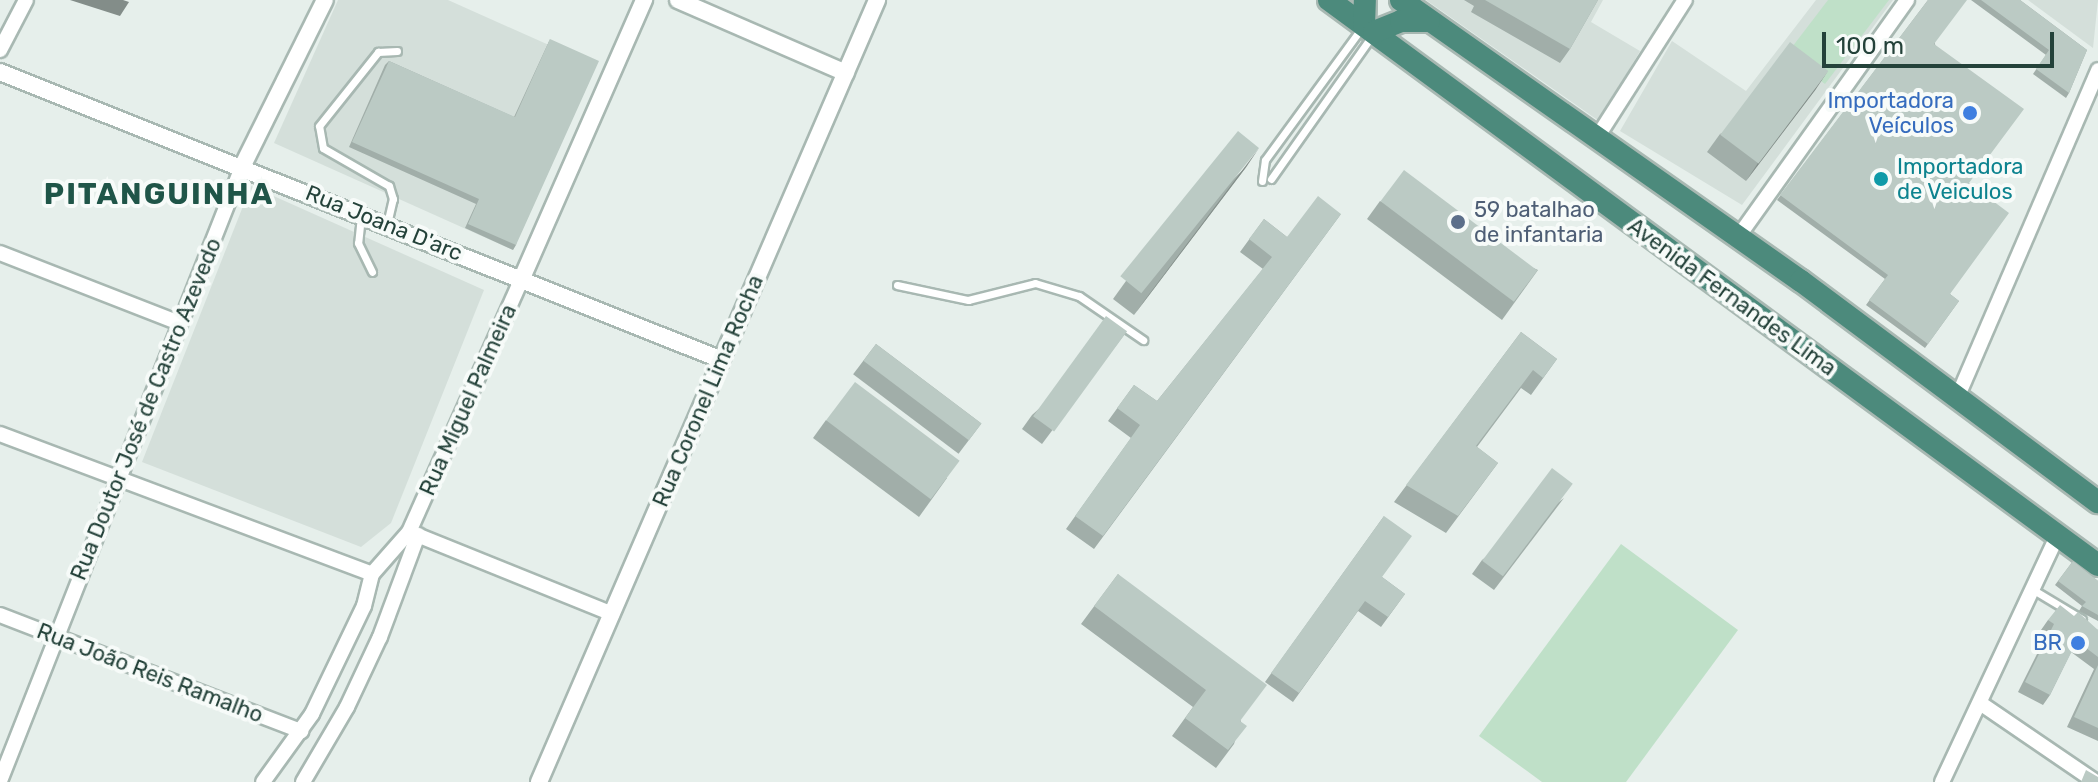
<!DOCTYPE html>
<meta charset="utf-8">
<style>
body{margin:0}
#map{position:relative;width:2098px;height:782px;overflow:hidden;background:#e6efeb;font-family:Rubik,sans-serif}
div>[style]{position:absolute}
.built>*{inset:0;background:#d4dfda}
.green>*{inset:0;background:#bfe0c8}
.roads{filter:drop-shadow(2px 0 #a8b8b2) drop-shadow(-2px 0 #a8b8b2) drop-shadow(0 2px #a8b8b2) drop-shadow(0 -2px #a8b8b2)}
.service>*{height:7px;margin:-3.5px;padding:0 3.5px;transform-origin:3.5px;border-radius:3.5px;background:#fff}
.minor>*{height:14px;margin:-7px;padding:0 7px;transform-origin:7px;border-radius:7px;background:#fff}
.tertiary>*{height:16px;margin:-8px;padding:0 8px;transform-origin:8px;border-radius:8px;background:#fff}
.trunk>*{height:22px;margin:-11px;padding:0 11px;transform-origin:11px;border-radius:11px;background:#4c8a7c}
.wall>*{inset:0;background:#a1aea9;transform-origin:0 0}
.shaded-wall>*{inset:0;background:#838d89}
.building>*{inset:0;background:#bbcac4;transform-origin:0 0}
.dots>*{width:22px;height:22px;translate:-50% -50%;box-sizing:border-box;border:4px solid #f7fbf9;border-radius:50%}
span{translate:-50% -50%;white-space:nowrap;text-align:center;line-height:1.15;-webkit-text-stroke:8px #f7fbf9;paint-order:stroke}
.shop-label{font-size:22px;color:#366cbe}
.right{translate:-100% -50%;text-align:right}
.culture-label{font-size:22px;color:#0d838f}
.left{translate:0 -50%;text-align:left}
.service-label{font-size:22px;color:#4e5e75}
.street-label{font-size:22px;color:#24423a}
.district-label{font-size:30px;color:#1f5548;font-weight:700;letter-spacing:2px}
.scale{position:absolute;left:1822px;top:32px;width:232px;height:36px;box-sizing:border-box;border:4px solid #24423a;border-top:0;padding-left:10px;font-size:24px;line-height:28px;white-space:nowrap;color:#24423a;-webkit-text-stroke:6px #f7fbf9;paint-order:stroke}
</style>
<div id="map">
<div class="built">
<i style="clip-path:polygon(338px 0,448px 0,596px 66px,513px 250px,274px 143px)"></i>
<i style="clip-path:polygon(1426px 0,1603px 0,1591px 22px,1640px 51px,1599px 121px)"></i>
<i style="clip-path:polygon(1816px 0,1893px 0,1742px 205px,1620px 131px,1672px 41px,1746px 91px)"></i>
<i style="clip-path:polygon(2028px 0,2098px 0,2093px 48px)"></i>
<i style="clip-path:polygon(251px 186px,484px 290px,391px 523px,361px 547px,142px 462px)"></i>
</div>
<div class="green">
<i style="clip-path:polygon(1828px 0,1889px 0,1825px 84px,1786px 55px)"></i>
<i style="clip-path:polygon(1621px 544px,1738px 630px,1626px 782px,1542px 782px,1479px 736px)"></i>
</div>
<div class="roads">
<div class="service">
<i style="left:1271px;top:179px;width:174px;rotate:-54.8deg"></i>
<i style="left:1262px;top:181px;width:21px;rotate:-82deg"></i>
<i style="left:1265px;top:160px;width:166px;rotate:-53.8deg"></i>
<i style="left:361px;top:216px;width:27px;rotate:96deg"></i>
<i style="left:358px;top:243px;width:32px;rotate:64deg"></i>
<i style="left:387px;top:224px;width:26px;rotate:-77deg"></i>
<i style="left:393px;top:199px;width:14px;rotate:-107deg"></i>
<i style="left:389px;top:186px;width:76px;rotate:-150.1deg"></i>
<i style="left:323px;top:148px;width:22px;rotate:-100deg"></i>
<i style="left:319px;top:126px;width:95px;rotate:-51.4deg"></i>
<i style="left:378px;top:52px;width:19px;rotate:-3deg"></i>
<i style="left:897px;top:285px;width:73px;rotate:11.9deg"></i>
<i style="left:968px;top:300px;width:69px;rotate:-14.2deg"></i>
<i style="left:1035px;top:283px;width:46px;rotate:16.5deg"></i>
<i style="left:1079px;top:296px;width:78px;rotate:34.5deg"></i>
<i style="left:2032px;top:589px;width:58px;rotate:31deg"></i>
</div>
<div class="minor">
<i style="left:0;top:50px;width:56px;rotate:-62.5deg"></i>
<i style="left:1596px;top:139px;width:165px;rotate:-57.4deg"></i>
<i style="left:1738px;top:237px;width:291px;rotate:-54.5deg"></i>
<i style="left:0;top:253px;width:193px;rotate:21.3deg"></i>
<i style="left:1957px;top:398px;width:357px;rotate:-66.7deg"></i>
<i style="left:0;top:434px;width:397px;rotate:20.6deg"></i>
<i style="left:412px;top:533px;width:216px;rotate:22deg"></i>
<i style="left:0;top:615px;width:323px;rotate:21.1deg"></i>
<i style="left:1980px;top:703px;width:140px;rotate:34.3deg"></i>
<i style="left:0;top:781px;width:660px;rotate:-68.49deg"></i>
<i style="left:263px;top:782px;width:84px;rotate:-54.2deg"></i>
<i style="left:312px;top:714px;width:120px;rotate:-64.3deg"></i>
<i style="left:364px;top:606px;width:33px;rotate:-76deg"></i>
<i style="left:372px;top:574px;width:56px;rotate:-48.6deg"></i>
<i style="left:409px;top:532px;width:278px;rotate:-66deg"></i>
<i style="left:303px;top:782px;width:87px;rotate:-59.6deg"></i>
<i style="left:347px;top:707px;width:77px;rotate:-64.8deg"></i>
<i style="left:380px;top:637px;width:109px;rotate:-69.6deg"></i>
<i style="left:1942px;top:782px;width:272px;rotate:-64.9deg"></i>
</div>
<div class="tertiary">
<i style="left:678px;top:0;width:183px;rotate:23.5deg"></i>
<i style="left:0;top:72px;width:777px;rotate:21.75deg"></i>
<i style="left:242px;top:167px;width:186px;rotate:-63.6deg"></i>
<i style="left:522px;top:278px;width:304px;rotate:-66.3deg"></i>
<i style="left:539px;top:782px;width:852px;rotate:-66.62deg"></i>
</div>
<div class="trunk">
<i style="left:1329px;top:0;width:954px;rotate:36.31deg"></i>
<i style="left:1401px;top:0;width:489px;rotate:35.1deg"></i>
<i style="left:1801px;top:281px;width:370px;rotate:36.7deg"></i>
<i style="left:1364px;top:25px;width:25px;rotate:-88deg"></i>
<i style="left:1374px;top:32px;width:29px;rotate:-22deg"></i>
<i style="left:1401px;top:21px;width:28px"></i>
</div>
</div>
<div class="wall">
<i style="clip-path:polygon(1464px 0,1598px 0,1570px 49px,1560px 63px,1471px 12px,1474px 6px)"></i>
<i style="clip-path:polygon(1928px 0,1935px 44px,1969px 183px,1950px 294px,1959px 301px,1925px 348px,1866px 305px,1885px 279px,1777px 200px)"></i>
<i style="clip-path:polygon(1971px 0,2020px 0,2087px 50px,2069px 93px,2066px 98px,2033px 74px,2046px 55px)"></i>
<i style="clip-path:polygon(550px 39px,516px 245px,513px 250px,465px 228px,476px 204px,349px 147px,385px 65px,389px 61px,514px 117px)"></i>
<i style="clip-path:polygon(1816px 89px,1746px 181px,1707px 152px,1720px 134px)"></i>
<i style="clip-path:polygon(1247px 166px,1134px 315px,1113px 299px,1126px 281px)"></i>
<i style="clip-path:polygon(1380px 201px,1538px 270px,1502px 320px,1367px 219px)"></i>
<i style="clip-path:polygon(1341px 214px,1094px 549px,1066px 529px,1131px 438px,1108px 421px,1134px 385px,1157px 401px,1263px 269px,1240px 252px,1264px 219px,1287px 237px)"></i>
<i style="clip-path:polygon(1127px 331px,1042px 444px,1022px 429px,1032px 415px)"></i>
<i style="clip-path:polygon(1521px 332px,1557px 359px,1531px 395px,1521px 388px,1477px 447px,1498px 463px,1446px 533px,1394px 502px)"></i>
<i style="left:876px;top:344px;width:132px;height:38px;rotate:37deg"></i>
<i style="clip-path:polygon(826px 420px,947px 478px,919px 517px,813px 438px)"></i>
<i style="clip-path:polygon(1564px 498px,1494px 590px,1472px 574px,1482px 560px)"></i>
<i style="clip-path:polygon(1384px 516px,1382px 577px,1405px 594px,1381px 627px,1358px 611px,1293px 702px,1265px 682px)"></i>
<i style="clip-path:polygon(2073px 561px,2098px 581px,2098px 621px,2079px 611px,2082px 606px,2055px 585px)"></i>
<i style="clip-path:polygon(1118px 574px,1241px 721px,1234px 744px,1216px 768px,1172px 736px,1193px 707px,1081px 624px)"></i>
<i style="clip-path:polygon(2074px 616px,2098px 630px,2098px 741px,2067px 727px,2094px 669px,2071px 652px,2050px 695px,2043px 705px,2018px 692px,2047px 634px,2041px 630px,2048px 620px)"></i>
</div>
<div class="shaded-wall">
<i style="clip-path:polygon(70px 0,123px 0,129px 2px,120px 16px)"></i>
<i style="clip-path:polygon(1828px 71px,1816px 89px,1746px 181px,1758px 163px)"></i>
<i style="clip-path:polygon(1259px 148px,1247px 166px,1134px 315px,1147px 297px)"></i>
</div>
<div class="building">
<i style="clip-path:polygon(1485px 0,1598px 0,1570px 49px)"></i>
<i style="clip-path:polygon(1928px 0,1967px 0,1934px 44px,2024px 109px,1969px 183px,2009px 213px,1950px 294px,1959px 301px,1928px 344px,1869px 300px,1888px 275px,1780px 195px)"></i>
<i style="clip-path:polygon(1981px 0,2020px 0,2087px 50px,2069px 93px,2036px 69px,2049px 50px)"></i>
<i style="clip-path:polygon(550px 39px,599px 61px,516px 245px,468px 224px,479px 199px,352px 142px,389px 61px,515px 117px)"></i>
<i style="left:1790px;top:42px;width:48px;height:116px;rotate:37deg"></i>
<i style="left:1238px;top:131px;width:27px;height:187px;rotate:39deg"></i>
<i style="left:1404px;top:170px;width:167px;height:39px;rotate:37deg"></i>
<i style="clip-path:polygon(1318px 196px,1341px 214px,1103px 536px,1075px 516px,1140px 425px,1117px 408px,1134px 385px,1157px 401px,1272px 257px,1249px 239px,1264px 219px,1287px 237px)"></i>
<i style="left:1106px;top:316px;width:26px;height:124px;rotate:36deg"></i>
<i style="clip-path:polygon(1521px 332px,1557px 359px,1543px 378px,1533px 370px,1476px 446px,1498px 463px,1458px 516px,1406px 485px)"></i>
<i style="left:876px;top:344px;width:132px;height:21px;rotate:37deg"></i>
<i style="left:855px;top:382px;width:131px;height:48px;rotate:37deg"></i>
<i style="left:1552px;top:468px;width:26px;height:116px;rotate:37deg"></i>
<i style="clip-path:polygon(1384px 516px,1412px 536px,1382px 577px,1405px 594px,1388px 617px,1365px 601px,1299px 693px,1271px 673px)"></i>
<i style="clip-path:polygon(2073px 561px,2098px 581px,2098px 615px,2082px 606px,2086px 602px,2058px 581px)"></i>
<i style="clip-path:polygon(1118px 574px,1267px 685px,1240px 721px,1247px 726px,1228px 750px,1185px 718px,1206px 690px,1094px 606px)"></i>
<i style="clip-path:polygon(2060px 605px,2074px 616px,2078px 612px,2098px 630px,2098px 657px,2077px 641px,2050px 695px,2025px 682px,2054px 624px,2048px 620px)"></i>
<i style="clip-path:polygon(2098px 665px,2098px 728px,2074px 717px)"></i>
<i style="clip-path:polygon(2086px 770px,2098px 777px,2098px 782px,2081px 782px)"></i>
</div>
<div class="dots">
<i style="left:1970px;top:113px;background:#3f7fe0"></i>
<i style="left:1881px;top:179px;background:#0f9aa8"></i>
<i style="left:1458px;top:222px;background:#5c6f8a"></i>
<i style="left:2078px;top:643px;background:#3f7fe0"></i>
</div>
<div class="shop-label">
<span class="right" style="left:1954px;top:113px">Importadora<br>Veículos</span>
<span class="right" style="left:2062px;top:643px">BR</span>
</div>
<div class="culture-label">
<span class="left" style="left:1897px;top:179px">Importadora<br>de Veiculos</span>
</div>
<div class="service-label">
<span class="left" style="left:1474px;top:222px">59 batalhao<br>de infantaria</span>
</div>
<div class="street-label">
<span style="left:384px;top:223px;rotate:22deg">Rua Joana D'arc</span>
<span style="left:1732px;top:297px;rotate:36deg">Avenida Fernandes Lima</span>
<span style="left:708px;top:391px;rotate:-67deg">Rua Coronel Lima Rocha</span>
<span style="left:468px;top:400px;rotate:-66deg">Rua Miguel Palmeira</span>
<span style="left:146px;top:409px;rotate:-68deg">Rua Doutor José de Castro Azevedo</span>
<span style="left:150px;top:673px;rotate:21deg">Rua João Reis Ramalho</span>
</div>
<div class="district-label">
<span style="left:159px;top:194px">PITANGUINHA</span>
</div>
<div class="scale">100 m</div>
</div>
